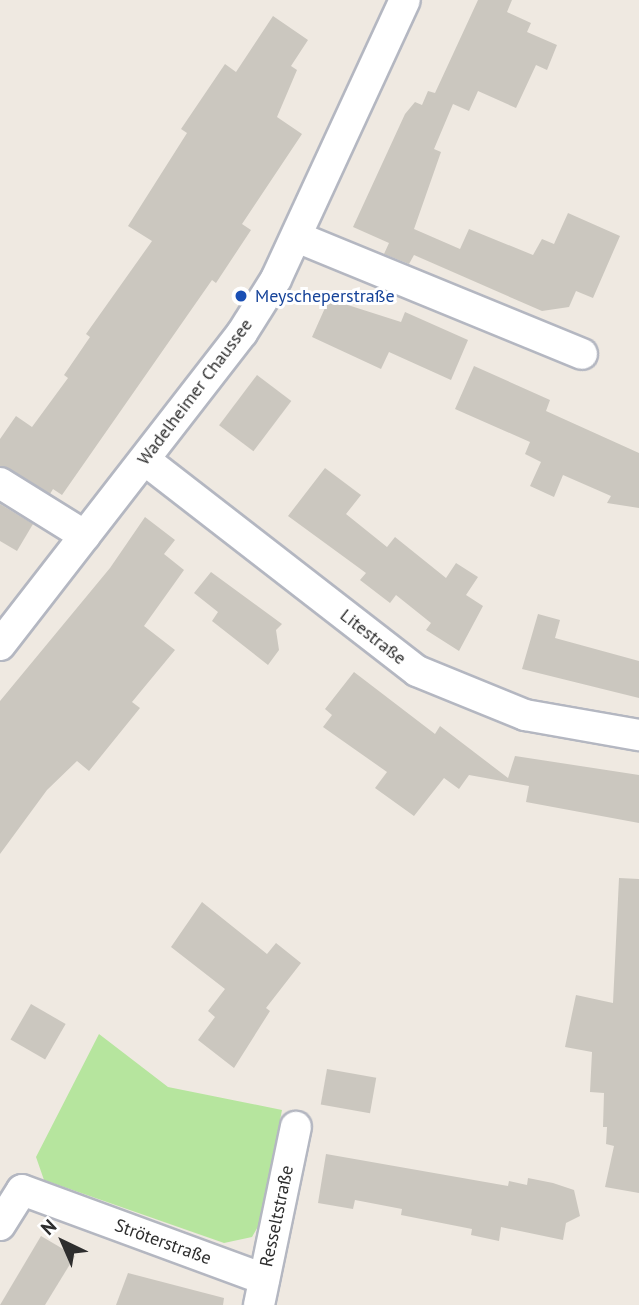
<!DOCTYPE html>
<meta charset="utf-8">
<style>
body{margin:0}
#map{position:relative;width:639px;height:1305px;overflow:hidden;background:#efe9e1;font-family:"PT Sans",sans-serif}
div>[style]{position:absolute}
.green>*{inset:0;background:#b6e59e}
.building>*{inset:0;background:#cbc7bf;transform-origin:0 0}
.roads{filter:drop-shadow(2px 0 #b4b7c1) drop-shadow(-2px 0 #b4b7c1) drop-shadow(0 2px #b4b7c1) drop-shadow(0 -2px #b4b7c1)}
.minor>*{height:30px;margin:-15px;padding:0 15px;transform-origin:15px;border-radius:15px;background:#fff}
.dots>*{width:19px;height:19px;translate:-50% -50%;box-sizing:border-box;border:4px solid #fff;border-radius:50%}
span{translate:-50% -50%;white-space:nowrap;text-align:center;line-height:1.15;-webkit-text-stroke:6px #fff;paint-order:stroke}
.transit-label{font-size:18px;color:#164399}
.left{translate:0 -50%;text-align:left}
.street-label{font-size:18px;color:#2e2e2e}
.north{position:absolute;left:28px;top:1207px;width:70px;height:70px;-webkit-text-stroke:5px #fff;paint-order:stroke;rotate:316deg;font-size:19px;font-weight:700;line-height:28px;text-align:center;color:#2e2e2e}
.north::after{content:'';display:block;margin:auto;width:24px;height:32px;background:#2e2e2e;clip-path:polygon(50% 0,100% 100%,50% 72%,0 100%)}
</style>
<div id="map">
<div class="green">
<i style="clip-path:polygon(99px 1034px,168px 1087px,282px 1110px,260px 1223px,252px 1237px,224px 1243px,44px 1180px,36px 1157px)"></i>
</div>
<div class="building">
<i style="clip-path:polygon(478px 0,512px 0,507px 12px,531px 23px,527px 32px,557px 45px,547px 70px,536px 65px,516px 108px,478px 91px,469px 111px,453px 104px,434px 149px,441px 152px,414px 229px,460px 249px,469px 229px,533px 255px,542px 239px,554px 244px,568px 213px,620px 236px,593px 298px,576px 291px,569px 307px,542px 311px,414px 255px,409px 264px,384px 254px,389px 243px,353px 227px,405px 114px,415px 102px,422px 105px,428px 91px,435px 93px)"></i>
<i style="clip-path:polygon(273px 16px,308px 40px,291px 66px,297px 70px,277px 117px,302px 134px,242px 224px,251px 230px,216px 283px,212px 280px,62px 495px,53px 489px,50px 494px,0 466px,0 439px,16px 416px,32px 427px,68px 378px,64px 375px,90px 337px,86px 334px,152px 241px,128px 226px,187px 133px,181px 129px,225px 64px,236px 72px)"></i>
<i style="clip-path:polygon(329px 299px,401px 322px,405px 312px,468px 340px,451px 380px,389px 352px,381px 369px,312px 337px)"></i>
<i style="clip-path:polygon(474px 366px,550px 400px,546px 411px,639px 453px,639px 508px,607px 503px,611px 496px,563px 475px,554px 497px,530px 486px,541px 462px,525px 454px,530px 442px,455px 409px)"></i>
<i style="left:257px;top:375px;width:43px;height:63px;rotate:37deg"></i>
<i style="clip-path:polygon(325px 468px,361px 495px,346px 514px,387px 547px,395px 537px,446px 578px,456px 563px,478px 577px,466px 595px,483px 606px,459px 651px,426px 630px,431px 623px,396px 595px,390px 603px,360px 580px,366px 573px,288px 516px)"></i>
<i style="clip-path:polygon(0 504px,33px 524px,17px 551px,0 541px)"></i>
<i style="clip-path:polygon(145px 517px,175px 540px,164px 554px,184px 570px,144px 626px,175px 650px,132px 702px,140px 708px,89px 771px,77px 761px,47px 790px,0 854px,0 701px,110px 568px)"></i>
<i style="clip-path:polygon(211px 572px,282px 624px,276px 630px,279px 650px,268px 665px,212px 621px,218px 612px,194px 593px)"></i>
<i style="clip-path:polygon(538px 614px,560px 620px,555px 638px,639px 661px,639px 698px,522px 669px)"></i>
<i style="clip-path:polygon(354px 672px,435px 734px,440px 726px,508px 778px,515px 756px,639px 775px,639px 823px,526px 802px,529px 786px,469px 775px,459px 789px,444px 778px,414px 816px,375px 788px,387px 772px,323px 727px,332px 715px,325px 709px)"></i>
<i style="clip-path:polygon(619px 878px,639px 879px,639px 1193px,605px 1187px,614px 1146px,606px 1144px,607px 1127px,603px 1127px,604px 1093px,590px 1092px,592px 1052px,565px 1047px,576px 995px,613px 1003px)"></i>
<i style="clip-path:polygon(202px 902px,267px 954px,276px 943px,301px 963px,266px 1008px,270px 1011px,234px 1068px,198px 1040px,215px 1017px,208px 1011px,225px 989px,171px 947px)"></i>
<i style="left:31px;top:1004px;width:40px;height:41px;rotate:30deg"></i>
<i style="left:327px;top:1069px;width:50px;height:36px;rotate:10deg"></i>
<i style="clip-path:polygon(326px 1154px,508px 1186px,509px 1181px,527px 1185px,528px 1178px,553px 1183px,574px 1190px,580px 1216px,566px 1223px,563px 1240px,501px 1227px,499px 1241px,471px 1235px,472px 1229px,401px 1215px,402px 1209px,355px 1200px,353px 1209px,318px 1203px)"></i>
<i style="clip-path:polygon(41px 1236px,75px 1256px,45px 1305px,0 1305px)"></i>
<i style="clip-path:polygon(128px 1273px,224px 1298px,223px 1305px,116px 1305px)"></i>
</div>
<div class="roads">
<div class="minor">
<i style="left:297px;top:237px;width:308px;rotate:22.3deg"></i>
<i style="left:145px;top:460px;width:344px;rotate:37.8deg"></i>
<i style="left:417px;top:671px;width:117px;rotate:22.2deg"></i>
<i style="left:525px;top:715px;width:116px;rotate:10deg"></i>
<i style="left:0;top:483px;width:100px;rotate:31.9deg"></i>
<i style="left:0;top:645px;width:395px;rotate:-52.2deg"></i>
<i style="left:242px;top:333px;width:64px;rotate:-57.8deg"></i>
<i style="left:276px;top:279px;width:307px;rotate:-65.2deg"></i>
<i style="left:0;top:1225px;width:41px;rotate:-57.8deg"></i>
<i style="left:22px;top:1190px;width:258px;rotate:20.2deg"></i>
<i style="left:259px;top:1305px;width:182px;rotate:-78.3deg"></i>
</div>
</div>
<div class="dots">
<i style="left:241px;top:296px;background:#1a4fb4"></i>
</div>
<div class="transit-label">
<span class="left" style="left:255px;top:296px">Meyscheperstraße</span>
</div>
<div class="street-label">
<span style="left:195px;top:392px;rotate:-53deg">Wadelheimer Chaussee</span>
<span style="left:373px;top:637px;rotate:38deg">Litestraße</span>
<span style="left:277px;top:1216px;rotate:-78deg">Resseltstraße</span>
<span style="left:163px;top:1242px;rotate:20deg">Ströterstraße</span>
</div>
<div class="north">N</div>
</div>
